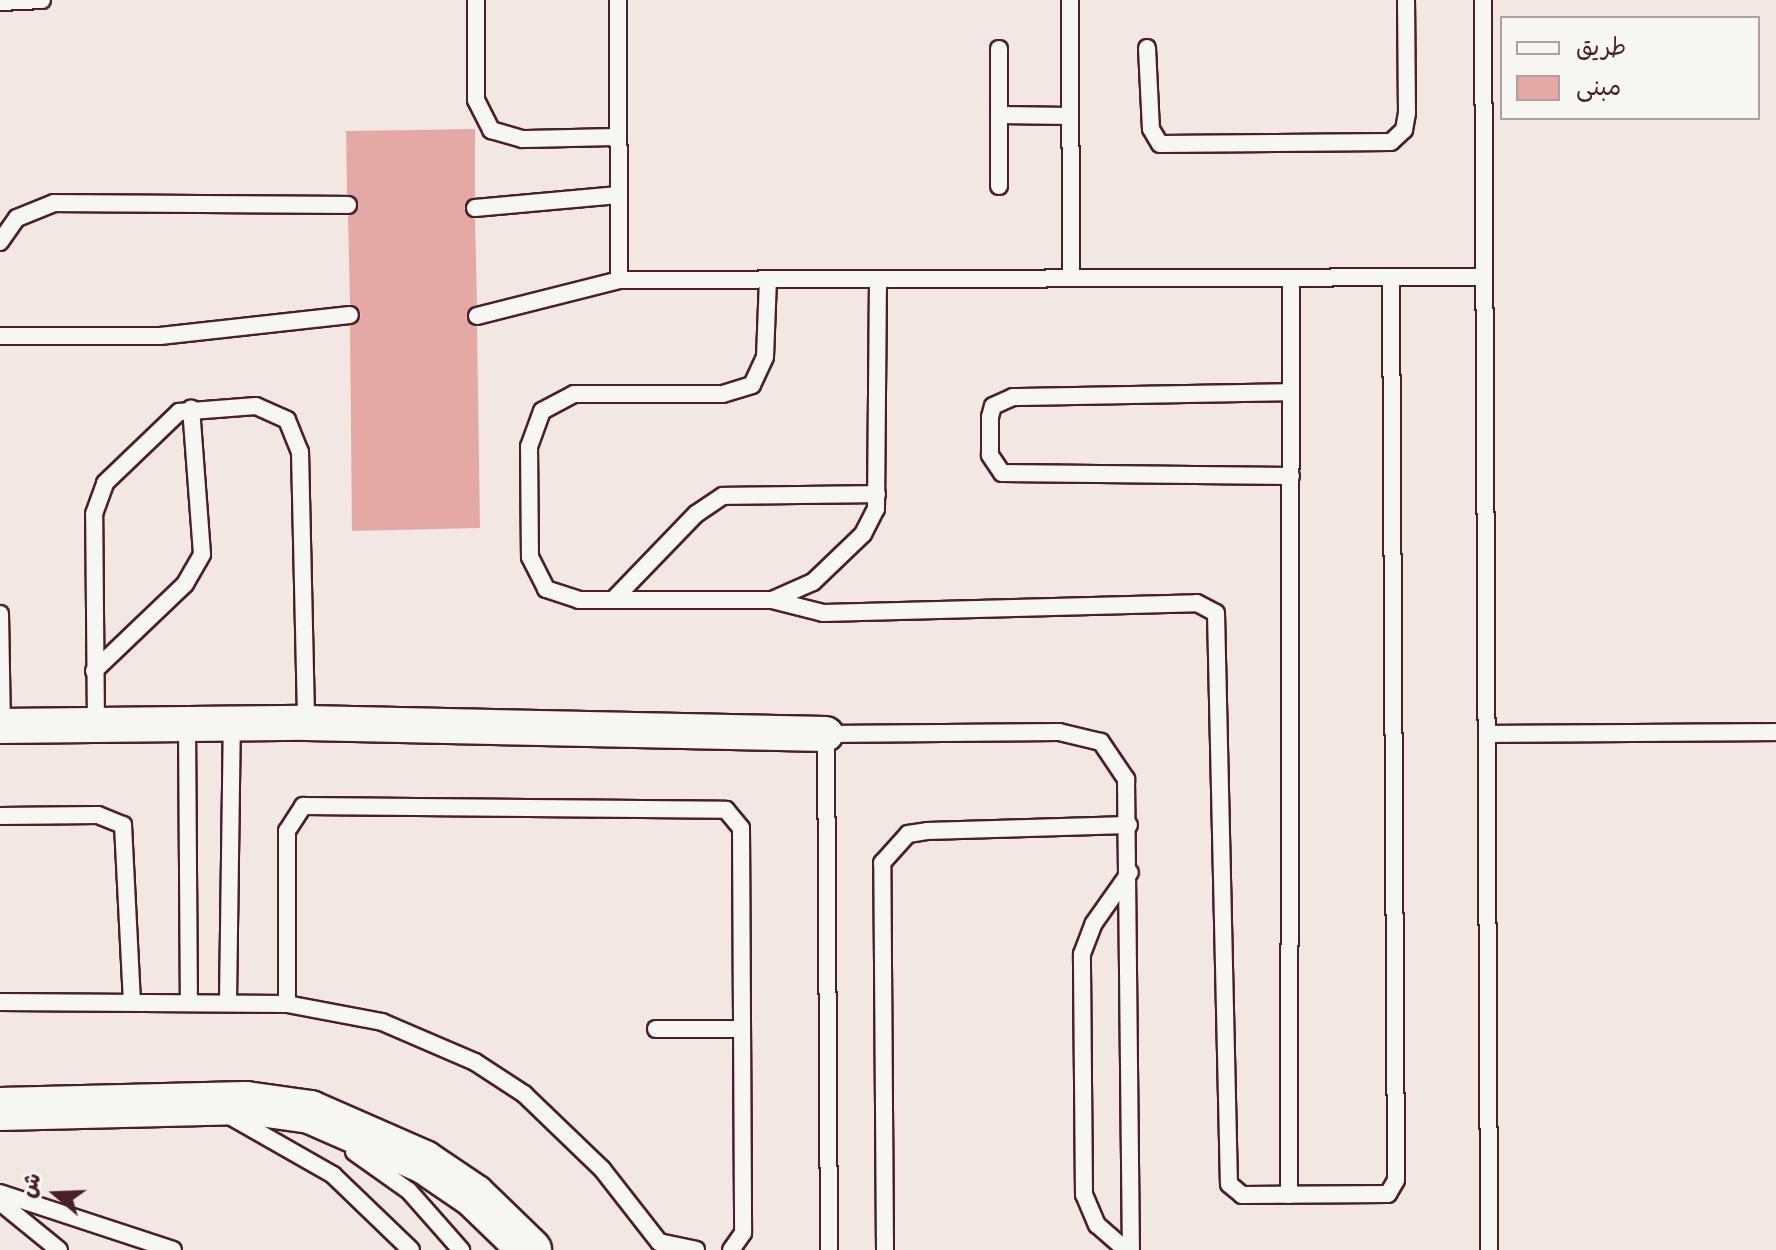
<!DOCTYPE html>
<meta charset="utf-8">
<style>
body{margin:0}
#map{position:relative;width:1776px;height:1250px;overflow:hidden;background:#f2e7e3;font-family:"Gochi Hand","Playpen Sans Arabic",sans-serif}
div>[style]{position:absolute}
.building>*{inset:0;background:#e4a9a5}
.roads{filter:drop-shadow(2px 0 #4a1f2b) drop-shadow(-2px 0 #4a1f2b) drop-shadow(0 2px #4a1f2b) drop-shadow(0 -2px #4a1f2b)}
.service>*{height:16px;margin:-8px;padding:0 8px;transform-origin:8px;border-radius:8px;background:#f6f6f2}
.minor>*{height:34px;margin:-17px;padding:0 17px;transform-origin:17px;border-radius:17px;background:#f6f6f2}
.tertiary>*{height:42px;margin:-21px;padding:0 21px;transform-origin:21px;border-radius:21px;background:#f6f6f2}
span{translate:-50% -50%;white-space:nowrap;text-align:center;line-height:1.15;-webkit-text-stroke:8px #f6f6f2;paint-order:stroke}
.legend{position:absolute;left:1500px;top:16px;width:260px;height:104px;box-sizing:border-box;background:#f6f6f2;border:2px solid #b1a0a2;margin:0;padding:10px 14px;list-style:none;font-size:24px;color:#4a1f2b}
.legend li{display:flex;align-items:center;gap:16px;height:40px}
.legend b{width:40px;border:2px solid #b1a0a2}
.north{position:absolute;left:16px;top:1154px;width:80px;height:80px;-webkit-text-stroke:6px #f6f6f2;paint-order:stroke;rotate:289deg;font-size:22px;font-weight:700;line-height:32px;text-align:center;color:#4a1f2b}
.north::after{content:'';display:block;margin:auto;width:28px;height:36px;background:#4a1f2b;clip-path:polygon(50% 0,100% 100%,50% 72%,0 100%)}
</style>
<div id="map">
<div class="building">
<i style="clip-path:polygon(475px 129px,475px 197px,464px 208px,475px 219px,477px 305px,466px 318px,477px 327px,480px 528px,352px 531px,350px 326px,361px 315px,350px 304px,348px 216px,359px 204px,347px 194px,346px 131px)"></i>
</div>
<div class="roads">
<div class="service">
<i style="left:476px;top:0;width:100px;rotate:90deg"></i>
<i style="left:476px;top:100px;width:34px;rotate:63deg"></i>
<i style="left:491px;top:130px;width:33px;rotate:16deg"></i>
<i style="left:523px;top:139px;width:95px;rotate:-1.2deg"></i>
<i style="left:618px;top:0;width:280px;rotate:89.8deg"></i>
<i style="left:1070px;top:0;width:278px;rotate:89.8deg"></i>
<i style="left:1483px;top:0;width:1250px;rotate:89.72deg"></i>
<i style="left:0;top:2px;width:42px;rotate:-2.7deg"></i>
<i style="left:1147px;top:48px;width:81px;rotate:87.2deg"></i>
<i style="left:1151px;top:129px;width:17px;rotate:59deg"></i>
<i style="left:1160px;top:144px;width:231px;rotate:-0.5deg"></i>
<i style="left:1391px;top:142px;width:18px;rotate:-43deg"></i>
<i style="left:1404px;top:130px;width:17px;rotate:-80deg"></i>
<i style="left:1407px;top:113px;width:113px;rotate:-90.5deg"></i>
<i style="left:999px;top:49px;width:137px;rotate:90deg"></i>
<i style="left:999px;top:115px;width:71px;rotate:0.8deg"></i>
<i style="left:475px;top:208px;width:144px;rotate:-5.2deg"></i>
<i style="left:0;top:242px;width:29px;rotate:-55deg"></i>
<i style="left:17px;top:218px;width:40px;rotate:-22deg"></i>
<i style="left:54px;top:203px;width:294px;rotate:0.4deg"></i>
<i style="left:768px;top:279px;width:78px;rotate:92.2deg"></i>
<i style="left:765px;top:357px;width:31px;rotate:115deg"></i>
<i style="left:752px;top:385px;width:31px;rotate:163deg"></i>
<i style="left:722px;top:394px;width:148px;rotate:180deg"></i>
<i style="left:574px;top:394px;width:36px;rotate:152deg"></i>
<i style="left:542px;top:411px;width:37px;rotate:110deg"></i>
<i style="left:529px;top:446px;width:111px;rotate:89.5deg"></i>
<i style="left:530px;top:557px;width:36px;rotate:63deg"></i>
<i style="left:546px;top:589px;width:35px;rotate:18deg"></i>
<i style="left:579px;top:600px;width:193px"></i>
<i style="left:772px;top:600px;width:45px;rotate:-23.7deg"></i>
<i style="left:813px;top:582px;width:69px;rotate:-43.8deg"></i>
<i style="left:863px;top:534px;width:28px;rotate:-63deg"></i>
<i style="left:876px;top:509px;width:230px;rotate:-89.5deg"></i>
<i style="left:477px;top:316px;width:146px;rotate:-14.2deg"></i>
<i style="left:619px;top:280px;width:865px;rotate:-0.2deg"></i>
<i style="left:0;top:336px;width:160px"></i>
<i style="left:160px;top:336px;width:191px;rotate:-6.3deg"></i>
<i style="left:1291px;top:476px;width:289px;rotate:-179.4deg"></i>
<i style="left:1002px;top:473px;width:22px;rotate:-124deg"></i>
<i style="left:990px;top:455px;width:38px;rotate:-90deg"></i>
<i style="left:990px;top:417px;width:11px;rotate:-75deg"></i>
<i style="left:993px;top:406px;width:22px;rotate:-24deg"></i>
<i style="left:1013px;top:397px;width:278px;rotate:-1deg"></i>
<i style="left:613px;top:600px;width:120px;rotate:-46deg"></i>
<i style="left:696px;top:514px;width:32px;rotate:-34deg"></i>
<i style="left:723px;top:496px;width:154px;rotate:-0.7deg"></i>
<i style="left:772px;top:600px;width:53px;rotate:14.3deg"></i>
<i style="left:823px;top:613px;width:374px;rotate:-1.5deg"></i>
<i style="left:1197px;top:603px;width:21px;rotate:28deg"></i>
<i style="left:1216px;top:613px;width:571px;rotate:88.7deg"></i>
<i style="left:1229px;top:1184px;width:17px;rotate:40deg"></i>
<i style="left:1242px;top:1195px;width:146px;rotate:-0.4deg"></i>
<i style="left:1388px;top:1194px;width:16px;rotate:-60deg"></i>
<i style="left:1396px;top:1180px;width:903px;rotate:-90.32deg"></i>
<i style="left:0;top:614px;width:112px;rotate:89deg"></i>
<i style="left:94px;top:671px;width:126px;rotate:-43.7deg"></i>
<i style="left:185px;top:584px;width:34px;rotate:-60deg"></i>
<i style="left:202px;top:554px;width:146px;rotate:-94.3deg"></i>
<i style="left:96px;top:725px;width:211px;rotate:-90.5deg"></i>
<i style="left:94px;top:514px;width:33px;rotate:-70deg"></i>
<i style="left:105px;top:483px;width:103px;rotate:-43.8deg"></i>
<i style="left:179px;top:412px;width:77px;rotate:-4.5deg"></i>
<i style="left:256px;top:406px;width:34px;rotate:24deg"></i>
<i style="left:287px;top:420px;width:35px;rotate:68deg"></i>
<i style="left:300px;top:452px;width:271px;rotate:88.7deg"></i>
<i style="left:187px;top:725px;width:275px;rotate:89.6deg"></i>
<i style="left:1487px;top:734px;width:289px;rotate:-0.4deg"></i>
<i style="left:0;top:816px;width:98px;rotate:-0.6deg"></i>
<i style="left:98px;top:815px;width:27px;rotate:22deg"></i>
<i style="left:123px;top:825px;width:176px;rotate:87.1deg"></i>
<i style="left:228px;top:1001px;width:277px;rotate:-89.2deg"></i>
<i style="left:0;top:1002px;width:287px;rotate:0.4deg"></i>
<i style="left:287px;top:1004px;width:97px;rotate:10.7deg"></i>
<i style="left:382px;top:1022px;width:101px;rotate:23.3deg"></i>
<i style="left:475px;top:1062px;width:59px;rotate:33.1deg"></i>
<i style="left:524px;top:1094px;width:108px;rotate:43.9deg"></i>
<i style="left:602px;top:1169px;width:93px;rotate:52deg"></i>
<i style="left:659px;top:1242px;width:38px;rotate:12deg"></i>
<i style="left:287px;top:1004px;width:173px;rotate:-90deg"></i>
<i style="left:287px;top:831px;width:30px;rotate:-57deg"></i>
<i style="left:303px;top:806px;width:423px;rotate:0.5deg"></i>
<i style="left:726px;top:810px;width:23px;rotate:50deg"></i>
<i style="left:741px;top:828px;width:405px;rotate:89.7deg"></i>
<i style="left:743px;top:1233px;width:21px;rotate:125deg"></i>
<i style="left:656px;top:1029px;width:86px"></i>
<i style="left:228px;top:1115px;width:121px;rotate:29.7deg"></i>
<i style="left:333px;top:1175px;width:108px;rotate:43.9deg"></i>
<i style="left:354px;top:1152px;width:67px;rotate:35.3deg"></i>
<i style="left:409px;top:1191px;width:79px;rotate:48.6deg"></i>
<i style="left:0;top:1193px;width:182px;rotate:18.2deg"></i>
<i style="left:1289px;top:1195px;width:917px;rotate:-89.88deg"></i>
<i style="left:0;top:1202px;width:76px;rotate:39.1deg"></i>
<i style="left:829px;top:1250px;width:516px;rotate:-90.33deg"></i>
<i style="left:826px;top:734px;width:233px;rotate:-0.5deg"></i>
<i style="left:1059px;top:732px;width:43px;rotate:13.4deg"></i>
<i style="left:1101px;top:742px;width:45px;rotate:56deg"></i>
<i style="left:1126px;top:779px;width:471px;rotate:89.4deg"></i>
<i style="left:885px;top:1250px;width:387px;rotate:-90.4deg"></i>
<i style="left:882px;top:863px;width:39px;rotate:-48deg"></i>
<i style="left:908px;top:834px;width:19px;rotate:-9deg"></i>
<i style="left:927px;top:831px;width:202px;rotate:-1.7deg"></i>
<i style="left:1126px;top:1250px;width:38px;rotate:-139deg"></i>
<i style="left:1097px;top:1225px;width:33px;rotate:-113deg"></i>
<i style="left:1084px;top:1195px;width:241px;rotate:-90.5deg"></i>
<i style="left:1082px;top:954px;width:33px;rotate:-69deg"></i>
<i style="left:1094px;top:923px;width:62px;rotate:-54.8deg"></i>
</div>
<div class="minor">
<i style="left:0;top:726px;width:306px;rotate:-0.6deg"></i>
<i style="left:306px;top:723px;width:520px;rotate:1.21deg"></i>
</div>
<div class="tertiary">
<i style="left:0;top:1109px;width:246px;rotate:-1.4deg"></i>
<i style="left:246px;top:1103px;width:65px;rotate:8deg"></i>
<i style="left:310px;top:1112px;width:124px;rotate:23.7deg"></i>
<i style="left:424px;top:1162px;width:60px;rotate:34.2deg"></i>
<i style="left:474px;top:1196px;width:78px;rotate:44deg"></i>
</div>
</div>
<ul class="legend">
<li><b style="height:10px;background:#f6f6f2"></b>طريق</li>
<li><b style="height:22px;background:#e4a9a5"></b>مبنى</li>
</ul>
<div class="north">ش</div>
</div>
